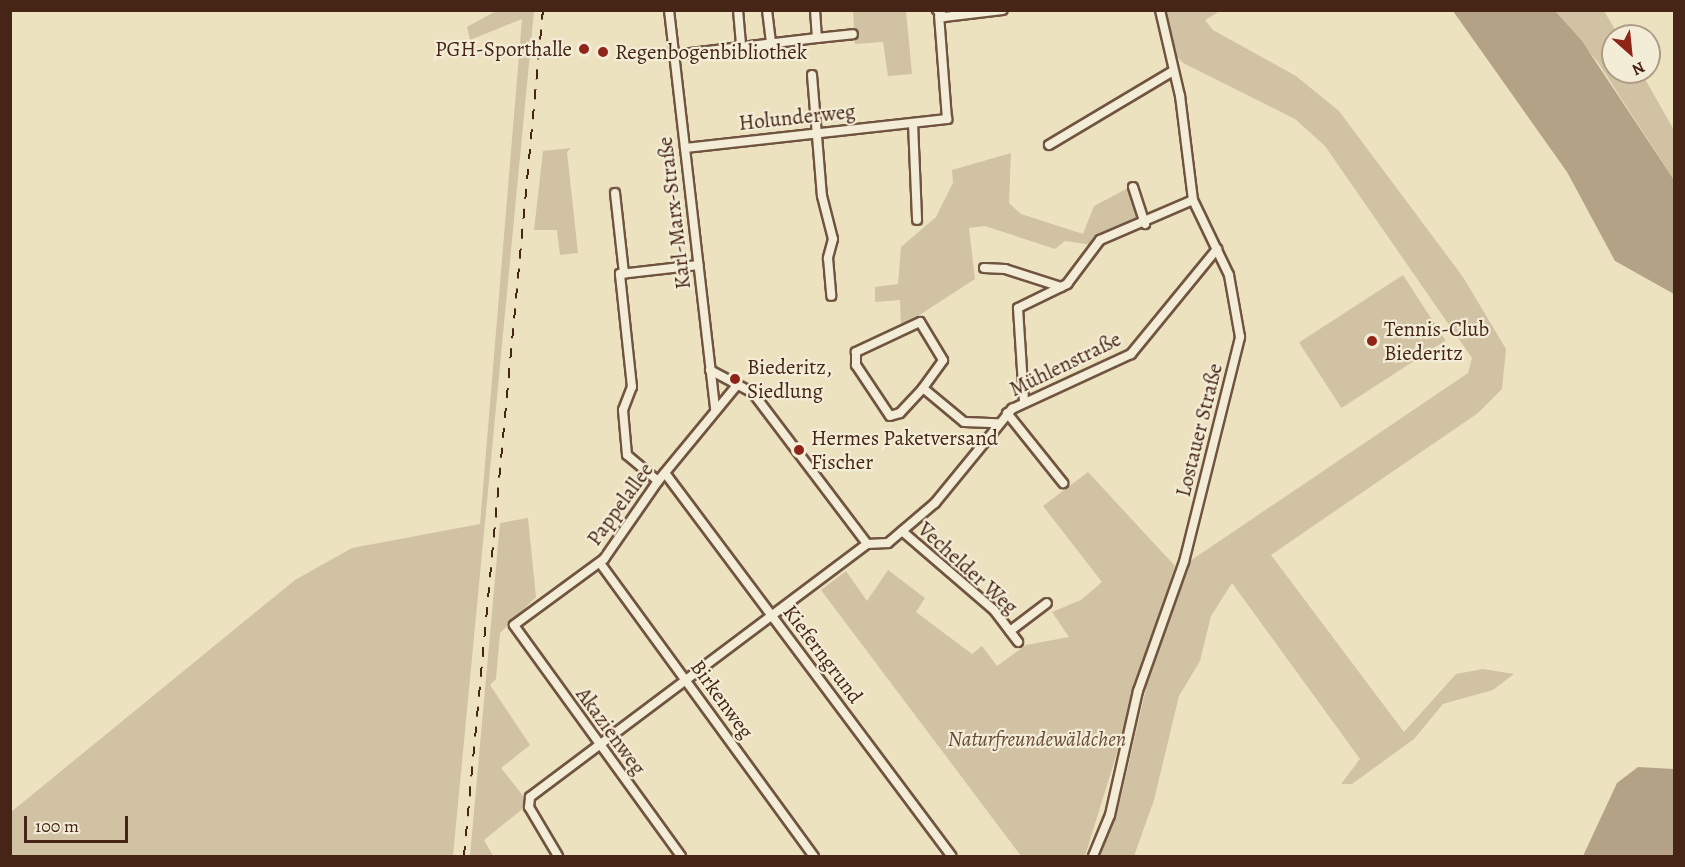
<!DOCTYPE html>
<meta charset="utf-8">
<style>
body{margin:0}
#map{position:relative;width:1685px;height:867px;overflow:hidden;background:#ece2c0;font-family:Alegreya,serif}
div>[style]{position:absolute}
.green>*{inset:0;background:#d0c2a3;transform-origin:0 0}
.water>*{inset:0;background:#b4a286}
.roads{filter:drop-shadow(2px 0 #705440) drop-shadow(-2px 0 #705440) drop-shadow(0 2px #705440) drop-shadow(0 -2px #705440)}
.minor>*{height:8px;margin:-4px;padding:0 4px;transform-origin:4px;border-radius:4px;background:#f3ecd6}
.rail>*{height:2px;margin-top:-1px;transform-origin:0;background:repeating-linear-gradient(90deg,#462516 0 10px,transparent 0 20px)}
.dots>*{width:16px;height:16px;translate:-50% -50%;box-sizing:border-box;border:3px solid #f3ecd6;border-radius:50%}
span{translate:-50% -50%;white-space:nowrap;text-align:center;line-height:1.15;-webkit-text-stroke:4.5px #f3ecd6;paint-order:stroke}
.poi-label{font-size:21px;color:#462516}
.right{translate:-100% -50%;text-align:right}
.left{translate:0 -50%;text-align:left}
.street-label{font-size:21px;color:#462516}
.park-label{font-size:21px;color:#684c39;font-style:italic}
.frame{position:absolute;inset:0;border:12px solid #462516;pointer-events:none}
.north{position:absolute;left:1601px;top:24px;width:60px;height:60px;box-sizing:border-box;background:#f3ecd6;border:2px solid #ae9c89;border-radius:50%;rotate:153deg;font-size:16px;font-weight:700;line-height:24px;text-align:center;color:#462516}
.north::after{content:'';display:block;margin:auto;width:21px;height:27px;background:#8f2418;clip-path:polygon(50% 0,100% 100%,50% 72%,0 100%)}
.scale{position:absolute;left:24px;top:816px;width:104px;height:27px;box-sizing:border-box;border:3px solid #462516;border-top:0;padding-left:8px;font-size:18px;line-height:21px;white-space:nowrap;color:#462516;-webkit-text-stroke:4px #f3ecd6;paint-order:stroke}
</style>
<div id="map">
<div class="green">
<i style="clip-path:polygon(496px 11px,534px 11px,453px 856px,11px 856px,11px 812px,295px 580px,352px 548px,480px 524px,522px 19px,470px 40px,467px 27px)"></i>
<i style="clip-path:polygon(853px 11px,906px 11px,912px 74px,888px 76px,883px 42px,855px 44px)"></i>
<i style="clip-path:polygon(1165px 11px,1220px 11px,1205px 20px,1213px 30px,1296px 76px,1339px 111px,1463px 277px,1506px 349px,1502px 389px,1478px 413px,1271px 555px,1404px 732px,1456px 674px,1483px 669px,1514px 674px,1493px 690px,1443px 704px,1414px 739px,1352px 784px,1341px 784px,1360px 759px,1232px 583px,1211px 616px,1200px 661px,1179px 696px,1154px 800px,1134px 856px,1099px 856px,1121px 797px,1149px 675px,1190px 561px,1468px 373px,1472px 358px,1325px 146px,1295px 119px,1183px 63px,1171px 50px)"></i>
<i style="clip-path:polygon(1555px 11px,1604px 11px,1619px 36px,1613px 36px,1613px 72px,1641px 72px,1674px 130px,1674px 180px,1597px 61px)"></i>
<i style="clip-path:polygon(571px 148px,567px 152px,578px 253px,560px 255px,557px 230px,534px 230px,543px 151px)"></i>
<i style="clip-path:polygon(1011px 153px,1009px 203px,1021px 214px,1083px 234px,1094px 206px,1130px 187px,1141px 219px,1093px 245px,1065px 241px,1055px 249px,985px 226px,969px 228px,975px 279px,901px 327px,900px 300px,875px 302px,875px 287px,898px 284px,901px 247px,936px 217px,953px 183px,952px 170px)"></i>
<i style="left:1403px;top:275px;width:78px;height:124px;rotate:57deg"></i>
<i style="clip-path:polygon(1088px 472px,1175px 566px,1085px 856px,1021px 856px,821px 590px,846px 571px,867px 601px,888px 570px,925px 598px,916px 612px,972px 654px,982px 646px,997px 666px,1026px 645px,1069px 637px,1052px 612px,1081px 600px,1102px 582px,1043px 506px)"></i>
<i style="clip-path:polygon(528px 518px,536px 597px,500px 633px,496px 679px,490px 685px,530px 745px,501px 768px,524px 797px,525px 807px,484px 840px,493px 856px,470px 856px,500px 523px)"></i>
</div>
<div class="water">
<i style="clip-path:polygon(1453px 11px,1555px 11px,1582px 41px,1674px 180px,1674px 294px,1615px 261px,1567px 172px)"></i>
<i style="clip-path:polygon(1638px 767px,1674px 769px,1674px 856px,1583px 856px,1617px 783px)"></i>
</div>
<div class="roads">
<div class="minor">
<i style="left:669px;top:10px;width:403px;rotate:83.4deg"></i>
<i style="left:738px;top:10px;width:36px;rotate:85deg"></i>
<i style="left:767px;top:10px;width:33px;rotate:83deg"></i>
<i style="left:815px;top:10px;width:28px;rotate:86deg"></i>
<i style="left:817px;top:38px;width:36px;rotate:-6deg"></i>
<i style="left:937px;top:10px;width:10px;rotate:45deg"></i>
<i style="left:944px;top:17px;width:59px;rotate:-6.8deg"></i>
<i style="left:674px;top:55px;width:144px;rotate:-6.8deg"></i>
<i style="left:812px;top:75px;width:121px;rotate:85.3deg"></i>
<i style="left:822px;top:196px;width:44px;rotate:75.7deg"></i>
<i style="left:833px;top:239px;width:20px;rotate:105deg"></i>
<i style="left:828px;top:258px;width:38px;rotate:85deg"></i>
<i style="left:913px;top:123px;width:97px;rotate:87.6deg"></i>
<i style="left:1049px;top:145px;width:144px;rotate:-30.8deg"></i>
<i style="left:685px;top:148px;width:264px;rotate:-6.3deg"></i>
<i style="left:947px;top:119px;width:103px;rotate:-94.4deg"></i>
<i style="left:1133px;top:187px;width:39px;rotate:72deg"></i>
<i style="left:615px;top:193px;width:81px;rotate:83.6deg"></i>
<i style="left:984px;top:268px;width:21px;rotate:3deg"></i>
<i style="left:1005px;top:269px;width:59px;rotate:17.8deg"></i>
<i style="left:710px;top:370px;width:49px;rotate:28.1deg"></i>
<i style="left:753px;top:393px;width:189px;rotate:52.9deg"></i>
<i style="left:923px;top:388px;width:34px;rotate:-54deg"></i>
<i style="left:943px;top:360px;width:44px;rotate:-121.2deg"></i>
<i style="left:920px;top:322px;width:71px;rotate:154.9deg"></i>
<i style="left:856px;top:352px;width:13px;rotate:90deg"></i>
<i style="left:856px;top:365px;width:61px;rotate:56.3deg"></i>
<i style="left:890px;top:416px;width:10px;rotate:-17deg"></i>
<i style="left:900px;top:413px;width:34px;rotate:-47deg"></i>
<i style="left:923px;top:388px;width:53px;rotate:39.7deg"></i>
<i style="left:964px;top:422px;width:33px;rotate:2deg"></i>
<i style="left:1024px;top:401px;width:93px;rotate:-93.7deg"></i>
<i style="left:1018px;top:308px;width:55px;rotate:-26.1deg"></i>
<i style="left:1067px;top:284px;width:55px;rotate:-53.1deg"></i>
<i style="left:1100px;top:240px;width:101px;rotate:-23.3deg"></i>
<i style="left:1007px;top:413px;width:90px;rotate:51.3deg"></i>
<i style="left:665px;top:473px;width:478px;rotate:53.2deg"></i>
<i style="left:658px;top:481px;width:40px;rotate:-140deg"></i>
<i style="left:627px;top:455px;width:45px;rotate:-95.1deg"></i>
<i style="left:623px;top:410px;width:25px;rotate:-69deg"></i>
<i style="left:632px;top:387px;width:114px;rotate:-96.1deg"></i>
<i style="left:620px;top:274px;width:79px;rotate:-6.6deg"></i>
<i style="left:902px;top:531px;width:121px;rotate:40.7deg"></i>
<i style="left:994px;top:610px;width:40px;rotate:53deg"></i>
<i style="left:867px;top:544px;width:21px;rotate:-3deg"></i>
<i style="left:888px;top:543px;width:62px;rotate:-40.4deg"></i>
<i style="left:935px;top:503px;width:122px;rotate:-50.7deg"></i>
<i style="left:1012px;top:409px;width:131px;rotate:-24.8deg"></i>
<i style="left:1131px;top:354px;width:136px;rotate:-50.7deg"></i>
<i style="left:600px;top:563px;width:363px;rotate:53.9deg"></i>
<i style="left:1010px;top:631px;width:46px;rotate:-37.1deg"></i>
<i style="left:558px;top:856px;width:57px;rotate:-120.6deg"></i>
<i style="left:529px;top:807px;width:10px;rotate:-84deg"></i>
<i style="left:530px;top:797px;width:421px;rotate:-36.9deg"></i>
<i style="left:681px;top:856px;width:285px;rotate:-125.9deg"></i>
<i style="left:514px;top:625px;width:112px;rotate:-36.3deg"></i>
<i style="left:604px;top:559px;width:95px;rotate:-55.3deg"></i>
<i style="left:658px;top:481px;width:124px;rotate:-50.5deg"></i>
<i style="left:1093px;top:856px;width:44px;rotate:-67.5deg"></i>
<i style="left:1110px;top:815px;width:127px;rotate:-77.3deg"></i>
<i style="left:1138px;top:691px;width:137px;rotate:-70.4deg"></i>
<i style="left:1184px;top:562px;width:232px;rotate:-76deg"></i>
<i style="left:1240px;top:337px;width:63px;rotate:-100.1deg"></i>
<i style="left:1229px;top:275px;width:83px;rotate:-115.6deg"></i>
<i style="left:1193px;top:200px;width:105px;rotate:-97.1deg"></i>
<i style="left:1180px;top:96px;width:88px;rotate:-103.1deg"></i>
</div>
</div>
<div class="rail">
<i style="left:464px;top:856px;width:850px;rotate:-84.67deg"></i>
</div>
<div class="dots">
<i style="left:584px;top:49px;background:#8f2418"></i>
<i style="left:603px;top:52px;background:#8f2418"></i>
<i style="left:1372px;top:341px;background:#8f2418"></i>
<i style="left:735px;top:379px;background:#8f2418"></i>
<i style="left:799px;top:450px;background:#8f2418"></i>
</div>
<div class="poi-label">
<span class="right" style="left:572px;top:49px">PGH-Sporthalle</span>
<span class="left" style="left:615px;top:52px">Regenbogenbibliothek</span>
<span class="left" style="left:1384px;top:341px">Tennis-Club<br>Biederitz</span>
<span class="left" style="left:747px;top:379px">Biederitz,<br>Siedlung</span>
<span class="left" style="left:811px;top:450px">Hermes Paketversand<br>Fischer</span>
</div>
<div class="street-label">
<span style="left:797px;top:117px;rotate:-6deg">Holunderweg</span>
<span style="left:674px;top:213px;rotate:-97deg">Karl-Marx-Straße</span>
<span style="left:1065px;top:364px;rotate:-26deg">Mühlenstraße</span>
<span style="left:1199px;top:430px;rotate:-76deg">Lostauer Straße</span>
<span style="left:620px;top:504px;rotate:-54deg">Pappelallee</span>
<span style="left:968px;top:568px;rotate:42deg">Vechelder Weg</span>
<span style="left:823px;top:654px;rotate:53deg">Kieferngrund</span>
<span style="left:722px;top:699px;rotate:54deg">Birkenweg</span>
<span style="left:611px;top:731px;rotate:54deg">Akazienweg</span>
</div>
<div class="park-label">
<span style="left:1037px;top:739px">Naturfreundewäldchen</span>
</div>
<div class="frame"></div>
<div class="north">N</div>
<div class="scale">100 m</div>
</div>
